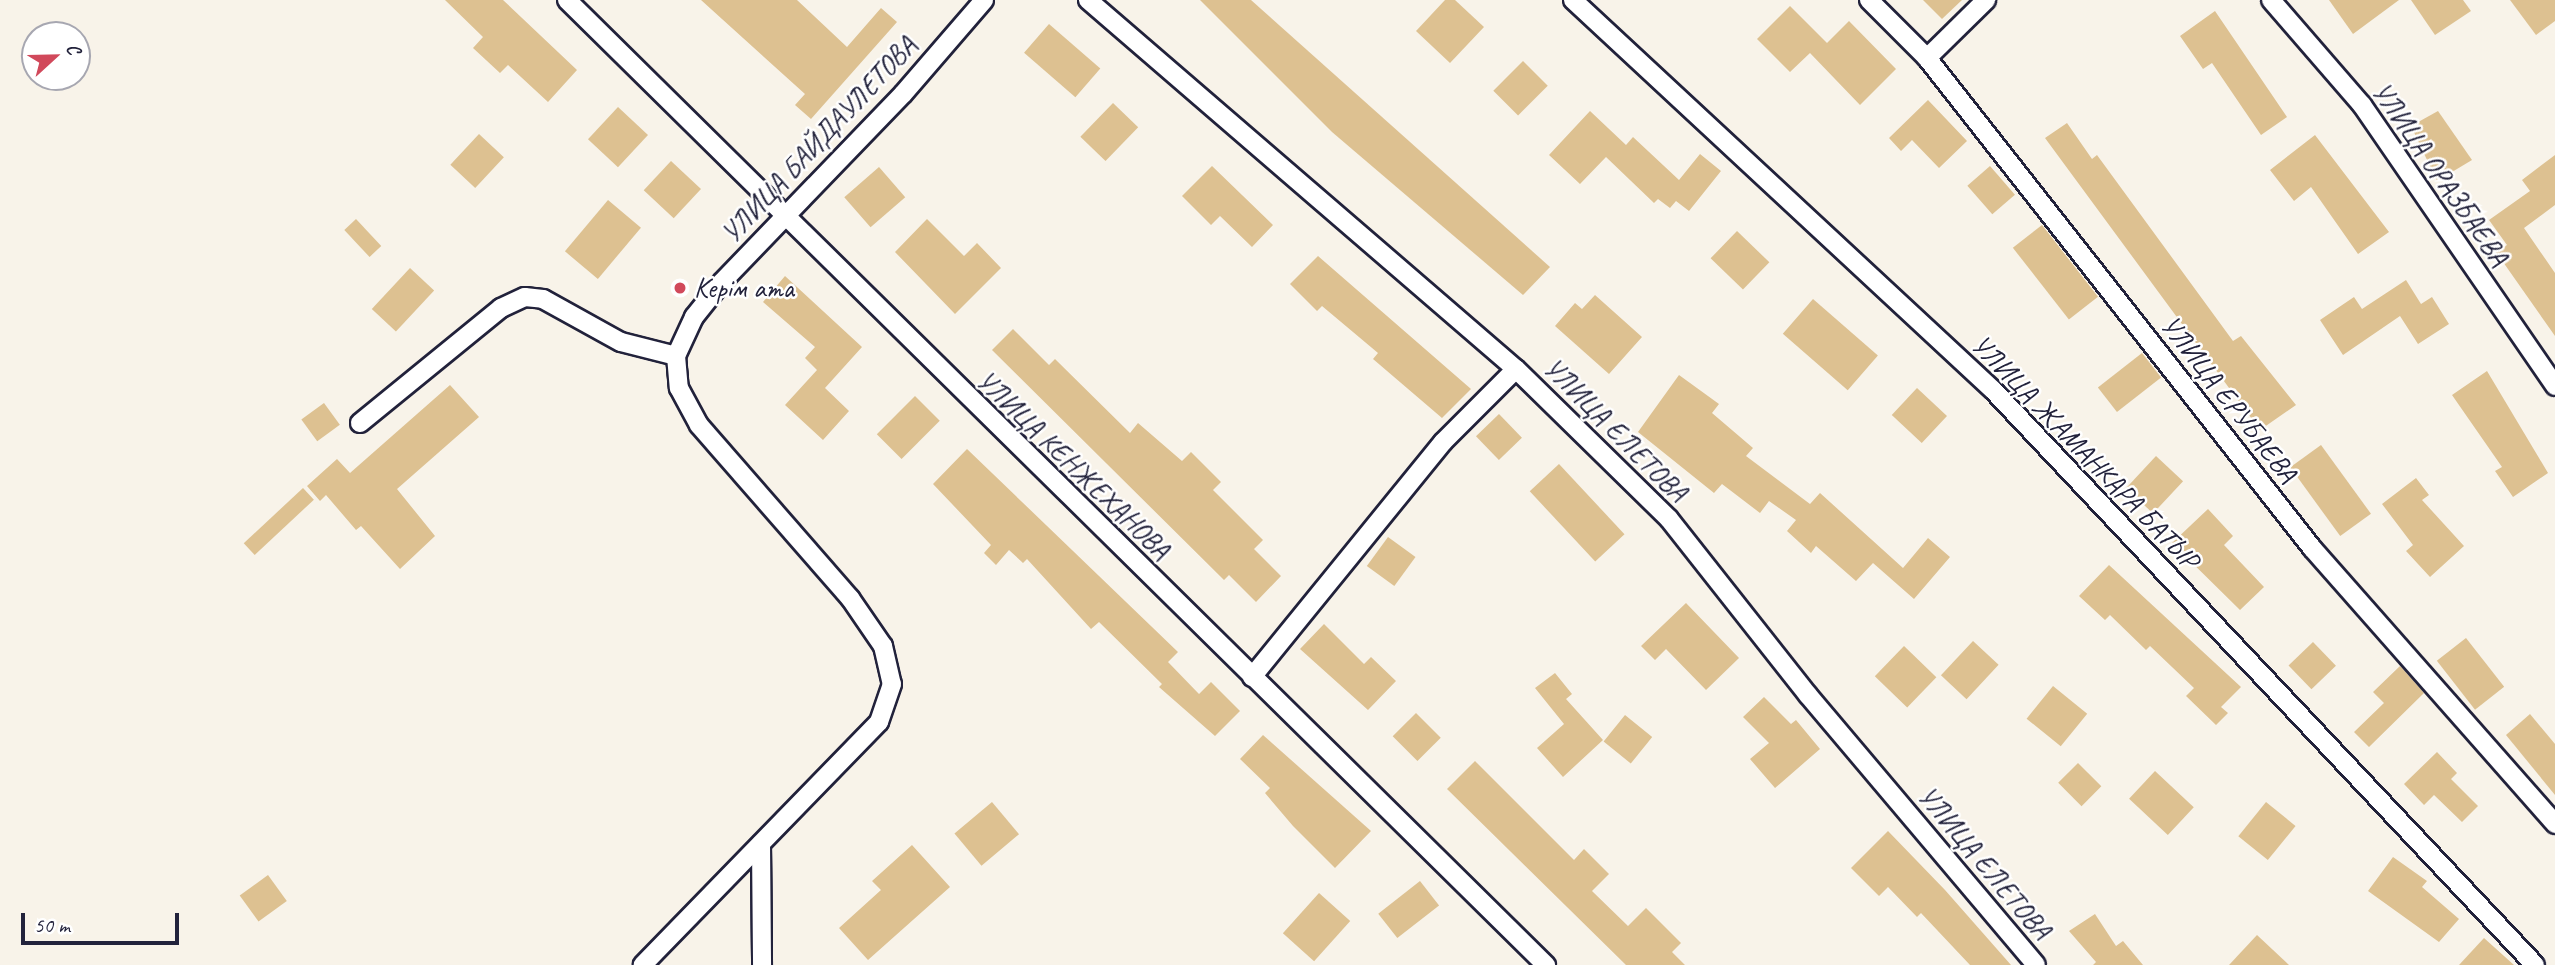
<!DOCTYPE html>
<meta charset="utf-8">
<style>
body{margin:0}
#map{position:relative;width:2555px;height:965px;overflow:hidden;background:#f8f3e9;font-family:Caveat,sans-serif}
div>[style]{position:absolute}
.building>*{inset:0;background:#ddc191;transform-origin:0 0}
.roads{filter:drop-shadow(2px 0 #22223b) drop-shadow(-2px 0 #22223b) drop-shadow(0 2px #22223b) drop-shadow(0 -2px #22223b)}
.minor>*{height:18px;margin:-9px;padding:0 9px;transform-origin:9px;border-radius:9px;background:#fff}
.dots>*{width:19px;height:19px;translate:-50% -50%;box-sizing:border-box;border:4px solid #fff;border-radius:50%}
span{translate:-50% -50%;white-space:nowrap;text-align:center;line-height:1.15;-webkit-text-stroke:5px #fff;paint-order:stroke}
.street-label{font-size:28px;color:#22223b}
.poi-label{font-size:28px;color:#22223b}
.left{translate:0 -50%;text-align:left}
.north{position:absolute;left:21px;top:21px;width:70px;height:70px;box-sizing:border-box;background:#fff;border:2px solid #a7a7b1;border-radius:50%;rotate:68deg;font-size:19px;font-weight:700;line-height:28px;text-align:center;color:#22223b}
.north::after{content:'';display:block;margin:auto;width:24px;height:32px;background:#d1495b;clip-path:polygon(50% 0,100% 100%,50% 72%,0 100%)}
.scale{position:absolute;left:21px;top:913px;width:158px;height:32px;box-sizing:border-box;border:4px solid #22223b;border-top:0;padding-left:9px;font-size:21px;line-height:24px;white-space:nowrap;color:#22223b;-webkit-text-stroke:5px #fff;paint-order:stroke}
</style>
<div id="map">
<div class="building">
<i style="clip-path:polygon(445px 0,503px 0,577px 70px,548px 102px,508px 65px,500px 73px,473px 48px,483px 37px)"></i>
<i style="clip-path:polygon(701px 0,797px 0,847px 47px,881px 8px,897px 22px,811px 119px,795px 105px,805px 94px)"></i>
<i style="clip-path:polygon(1200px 0,1251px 0,1550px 267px,1523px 295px,1332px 132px)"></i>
<i style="clip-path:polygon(1445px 0,1455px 0,1484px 27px,1450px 63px,1416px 31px)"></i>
<i style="clip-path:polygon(1923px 0,1962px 0,1942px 19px)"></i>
<i style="clip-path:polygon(2329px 0,2399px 0,2353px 34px)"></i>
<i style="clip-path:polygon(2411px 0,2463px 0,2471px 11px,2435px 35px)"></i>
<i style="clip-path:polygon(2510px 0,2555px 0,2555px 21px,2536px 35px)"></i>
<i style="clip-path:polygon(1790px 6px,1827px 43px,1849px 21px,1896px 69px,1860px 105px,1810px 53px,1790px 72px,1757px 39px)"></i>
<i style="clip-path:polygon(2215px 11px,2287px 117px,2261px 135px,2212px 63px,2203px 69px,2180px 36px)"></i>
<i style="left:1049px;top:24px;width:68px;height:38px;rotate:41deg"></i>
<i style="left:1523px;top:61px;width:35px;height:42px;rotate:45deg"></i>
<i style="clip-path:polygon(1928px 100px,1967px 141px,1939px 168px,1912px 140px,1901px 151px,1889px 138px)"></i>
<i style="left:1113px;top:103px;width:35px;height:47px;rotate:44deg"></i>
<i style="left:618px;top:107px;width:41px;height:44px;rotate:43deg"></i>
<i style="clip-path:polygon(1590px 111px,1626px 145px,1633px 137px,1679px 180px,1700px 154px,1721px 171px,1689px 211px,1676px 201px,1670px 208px,1658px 199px,1654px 203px,1606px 157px,1580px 184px,1549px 155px)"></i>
<i style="clip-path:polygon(2438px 111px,2472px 160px,2437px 181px,2411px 126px)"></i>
<i style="clip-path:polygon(2067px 123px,2092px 159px,2097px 155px,2233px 341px,2241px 336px,2296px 405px,2260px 430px,2045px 138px)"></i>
<i style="left:479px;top:134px;width:34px;height:42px;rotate:43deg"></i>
<i style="clip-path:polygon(2315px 135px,2389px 232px,2358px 254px,2311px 187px,2294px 201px,2270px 170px)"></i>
<i style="clip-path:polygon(2555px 155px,2555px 205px,2524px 228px,2555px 273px,2555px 336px,2496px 252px,2507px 245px,2489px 220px,2530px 191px,2522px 180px)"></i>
<i style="left:671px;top:161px;width:41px;height:40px;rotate:43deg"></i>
<i style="clip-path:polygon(1212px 166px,1273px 225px,1252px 247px,1220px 216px,1211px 225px,1182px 196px)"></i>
<i style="left:1990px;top:166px;width:38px;height:30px;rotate:49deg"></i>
<i style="left:879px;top:167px;width:40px;height:46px;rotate:49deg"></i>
<i style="left:608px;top:200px;width:43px;height:67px;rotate:40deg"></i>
<i style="left:356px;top:219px;width:37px;height:16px;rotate:47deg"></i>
<i style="clip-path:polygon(927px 219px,964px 256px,977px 243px,1001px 268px,955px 314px,895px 252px)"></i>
<i style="left:2042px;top:225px;width:91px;height:37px;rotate:52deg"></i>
<i style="left:1737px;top:231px;width:45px;height:38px;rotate:44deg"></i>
<i style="clip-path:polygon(1318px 256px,1471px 389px,1442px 418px,1373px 359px,1378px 353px,1322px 306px,1317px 311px,1290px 284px)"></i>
<i style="left:410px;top:268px;width:33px;height:56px;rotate:43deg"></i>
<i style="clip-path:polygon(785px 276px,862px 347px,825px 388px,849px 411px,823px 440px,785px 405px,817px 370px,805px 358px,815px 347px,763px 302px)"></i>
<i style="clip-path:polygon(2406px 280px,2421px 304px,2432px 297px,2449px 324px,2418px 344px,2400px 316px,2343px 355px,2320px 320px,2354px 297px,2362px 309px)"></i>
<i style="clip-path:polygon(1595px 295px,1642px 337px,1609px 374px,1555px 326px,1575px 303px,1582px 309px)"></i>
<i style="left:1813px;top:299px;width:86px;height:46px;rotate:41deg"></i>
<i style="clip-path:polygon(1013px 329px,1049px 365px,1055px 359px,1130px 433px,1138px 423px,1182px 461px,1191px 452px,1221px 482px,1213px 490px,1263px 540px,1254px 549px,1281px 576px,1256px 602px,1229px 575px,1224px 580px,992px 350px)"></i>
<i style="left:2142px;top:353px;width:31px;height:56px;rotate:52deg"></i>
<i style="clip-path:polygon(2487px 371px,2548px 473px,2513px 497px,2495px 471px,2502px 467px,2452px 395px)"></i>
<i style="clip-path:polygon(1679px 375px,1719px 404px,1712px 413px,1753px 448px,1746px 456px,1810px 504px,1820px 493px,1903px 568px,1928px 538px,1950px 557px,1914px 599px,1873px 563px,1856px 581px,1816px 546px,1811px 553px,1787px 531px,1796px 520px,1769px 501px,1760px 513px,1722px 484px,1714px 493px,1638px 432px)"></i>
<i style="clip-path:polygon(450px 385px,479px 417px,397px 489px,435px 536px,400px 569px,361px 526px,356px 530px,326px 495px,320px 501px,307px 486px,337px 459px,350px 473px)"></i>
<i style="left:1917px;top:388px;width:41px;height:37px;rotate:43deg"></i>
<i style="left:915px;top:396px;width:35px;height:54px;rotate:45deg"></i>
<i style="left:324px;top:403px;width:27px;height:28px;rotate:54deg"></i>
<i style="left:1499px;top:414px;width:33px;height:32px;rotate:46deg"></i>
<i style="left:2321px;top:445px;width:85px;height:38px;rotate:54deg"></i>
<i style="clip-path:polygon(967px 449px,1178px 652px,1168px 662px,1199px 694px,1211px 682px,1240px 711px,1215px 736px,1159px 687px,1162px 684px,1099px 622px,1091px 629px,1027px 559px,1023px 563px,1009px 550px,996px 565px,984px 553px,991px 545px,933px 484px)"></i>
<i style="left:2156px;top:456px;width:37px;height:44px;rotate:43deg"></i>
<i style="left:1559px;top:464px;width:96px;height:40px;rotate:47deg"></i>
<i style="clip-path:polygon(2416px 478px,2429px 495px,2422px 500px,2464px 546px,2430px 577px,2406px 551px,2413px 545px,2382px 504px)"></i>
<i style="left:303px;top:488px;width:16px;height:81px;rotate:47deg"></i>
<i style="clip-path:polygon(2208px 509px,2233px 536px,2224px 545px,2264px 587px,2240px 610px,2172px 543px)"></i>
<i style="left:1388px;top:537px;width:34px;height:36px;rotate:36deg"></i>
<i style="clip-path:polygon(2109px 565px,2241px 687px,2221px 707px,2228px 713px,2216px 725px,2186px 696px,2194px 688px,2150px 646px,2146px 650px,2110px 615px,2105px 620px,2079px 596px)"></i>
<i style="clip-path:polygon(1686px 603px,1739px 658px,1706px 690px,1666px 649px,1655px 660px,1641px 646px)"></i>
<i style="clip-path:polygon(1324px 624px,1364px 664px,1371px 657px,1396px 681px,1368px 710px,1300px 649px)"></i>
<i style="left:2466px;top:638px;width:62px;height:37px;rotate:52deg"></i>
<i style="left:1973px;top:641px;width:35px;height:47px;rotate:43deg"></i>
<i style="left:2313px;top:642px;width:33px;height:34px;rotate:46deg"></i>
<i style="left:1904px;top:646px;width:45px;height:42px;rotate:44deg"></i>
<i style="clip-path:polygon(2400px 666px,2424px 693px,2369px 747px,2354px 732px,2384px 703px,2373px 692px)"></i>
<i style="clip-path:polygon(1555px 673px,1572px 694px,1566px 699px,1603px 740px,1563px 777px,1537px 748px,1564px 724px,1535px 688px)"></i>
<i style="left:2053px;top:686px;width:44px;height:42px;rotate:39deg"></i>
<i style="clip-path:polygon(1764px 697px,1791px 724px,1796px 720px,1820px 749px,1775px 788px,1750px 759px,1769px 743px,1743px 717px)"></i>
<i style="left:1416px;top:713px;width:35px;height:33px;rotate:45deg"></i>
<i style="clip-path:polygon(2530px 714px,2555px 744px,2555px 795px,2506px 735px)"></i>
<i style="left:1625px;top:715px;width:35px;height:34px;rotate:39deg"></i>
<i style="clip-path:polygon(1263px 735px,1371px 831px,1335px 868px,1293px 826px,1265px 793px,1270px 788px,1240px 759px)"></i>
<i style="clip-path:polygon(2437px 752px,2457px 773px,2451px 779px,2478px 806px,2462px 822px,2434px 795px,2424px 805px,2404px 784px)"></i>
<i style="clip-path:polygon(1475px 761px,1574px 860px,1584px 849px,1609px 874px,1592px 891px,1628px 926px,1646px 908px,1681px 943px,1672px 952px,1685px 965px,1626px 965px,1447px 789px)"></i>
<i style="left:2078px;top:763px;width:33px;height:28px;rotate:45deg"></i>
<i style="left:2155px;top:771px;width:53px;height:38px;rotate:43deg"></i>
<i style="left:992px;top:802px;width:42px;height:49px;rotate:50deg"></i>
<i style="left:2266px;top:802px;width:38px;height:44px;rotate:39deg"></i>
<i style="clip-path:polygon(1888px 831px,1945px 890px,2011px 965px,1970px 965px,1921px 913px,1917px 917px,1888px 887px,1879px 896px,1851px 868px)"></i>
<i style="clip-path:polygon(912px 845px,950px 887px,868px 960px,839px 928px,881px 890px,872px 881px)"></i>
<i style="clip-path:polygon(2393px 857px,2427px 881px,2422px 887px,2459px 919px,2439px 942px,2368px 891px)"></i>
<i style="left:268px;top:875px;width:32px;height:35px;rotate:54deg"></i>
<i style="left:1420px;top:881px;width:31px;height:53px;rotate:52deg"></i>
<i style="left:1319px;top:893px;width:42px;height:54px;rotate:42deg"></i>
<i style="clip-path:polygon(2095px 914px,2116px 946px,2123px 941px,2143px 965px,2093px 965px,2096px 962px,2069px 931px)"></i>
<i style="clip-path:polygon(2257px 935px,2289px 965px,2229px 965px)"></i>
<i style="clip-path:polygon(2484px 938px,2514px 965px,2459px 965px)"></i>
</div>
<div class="roads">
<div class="minor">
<i style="left:567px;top:0;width:1375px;rotate:44.59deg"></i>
<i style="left:1088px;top:0;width:565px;rotate:40.77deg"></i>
<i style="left:1516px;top:369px;width:214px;rotate:44.4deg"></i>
<i style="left:1669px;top:519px;width:224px;rotate:51.7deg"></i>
<i style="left:1808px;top:695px;width:353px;rotate:49.8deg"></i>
<i style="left:1573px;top:0;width:573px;rotate:42.88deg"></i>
<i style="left:1993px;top:390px;width:790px;rotate:46.69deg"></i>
<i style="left:1869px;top:0;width:82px;rotate:45deg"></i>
<i style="left:1927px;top:58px;width:623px;rotate:51.84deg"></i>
<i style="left:2312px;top:548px;width:368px;rotate:48.6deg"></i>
<i style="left:2271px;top:0;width:139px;rotate:49.1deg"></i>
<i style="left:2362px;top:105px;width:341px;rotate:55.5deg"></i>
<i style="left:1927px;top:58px;width:83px;rotate:-44.5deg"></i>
<i style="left:676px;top:356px;width:43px;rotate:-65.2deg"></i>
<i style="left:694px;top:317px;width:45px;rotate:-51.3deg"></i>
<i style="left:722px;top:282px;width:261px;rotate:-46.1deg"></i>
<i style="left:903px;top:94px;width:124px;rotate:-49.2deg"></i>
<i style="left:360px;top:423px;width:182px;rotate:-39.2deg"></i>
<i style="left:501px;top:308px;width:26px;rotate:-25deg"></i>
<i style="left:525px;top:297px;width:18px;rotate:6deg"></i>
<i style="left:543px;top:299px;width:89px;rotate:28.9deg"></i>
<i style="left:621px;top:342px;width:57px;rotate:14.3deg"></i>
<i style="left:676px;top:356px;width:32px;rotate:85deg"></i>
<i style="left:679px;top:388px;width:42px;rotate:61.6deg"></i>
<i style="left:699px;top:425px;width:230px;rotate:48.9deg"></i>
<i style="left:850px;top:598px;width:58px;rotate:55.5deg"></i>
<i style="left:883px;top:646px;width:39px;rotate:77deg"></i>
<i style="left:892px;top:684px;width:40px;rotate:108.9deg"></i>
<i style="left:879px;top:722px;width:339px;rotate:134.2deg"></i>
<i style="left:1252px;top:677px;width:303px;rotate:-50.9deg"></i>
<i style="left:1443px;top:442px;width:103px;rotate:-45deg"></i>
<i style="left:761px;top:844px;width:121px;rotate:89.5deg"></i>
</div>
</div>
<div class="dots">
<i style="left:680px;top:288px;background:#d1495b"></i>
</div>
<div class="street-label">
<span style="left:819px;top:140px;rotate:-47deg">УЛИЦА БАЙДАУЛЕТОВА</span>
<span style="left:2440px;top:174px;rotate:55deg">УЛИЦА ОРАЗБАЕВА</span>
<span style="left:2229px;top:399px;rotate:52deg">УЛИЦА ЕРУБАЕВА</span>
<span style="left:1615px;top:430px;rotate:45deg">УЛИЦА ЕЛЕТОВА</span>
<span style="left:2085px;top:452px;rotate:46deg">УЛИЦА ЖАМАНКАРА БАТЫР</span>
<span style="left:1073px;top:465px;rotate:44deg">УЛИЦА КЕНЖЕХАНОВА</span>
<span style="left:1984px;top:863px;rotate:50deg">УЛИЦА ЕЛЕТОВА</span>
</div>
<div class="poi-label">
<span class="left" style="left:694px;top:288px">Керім ата</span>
</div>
<div class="north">С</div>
<div class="scale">50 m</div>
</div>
